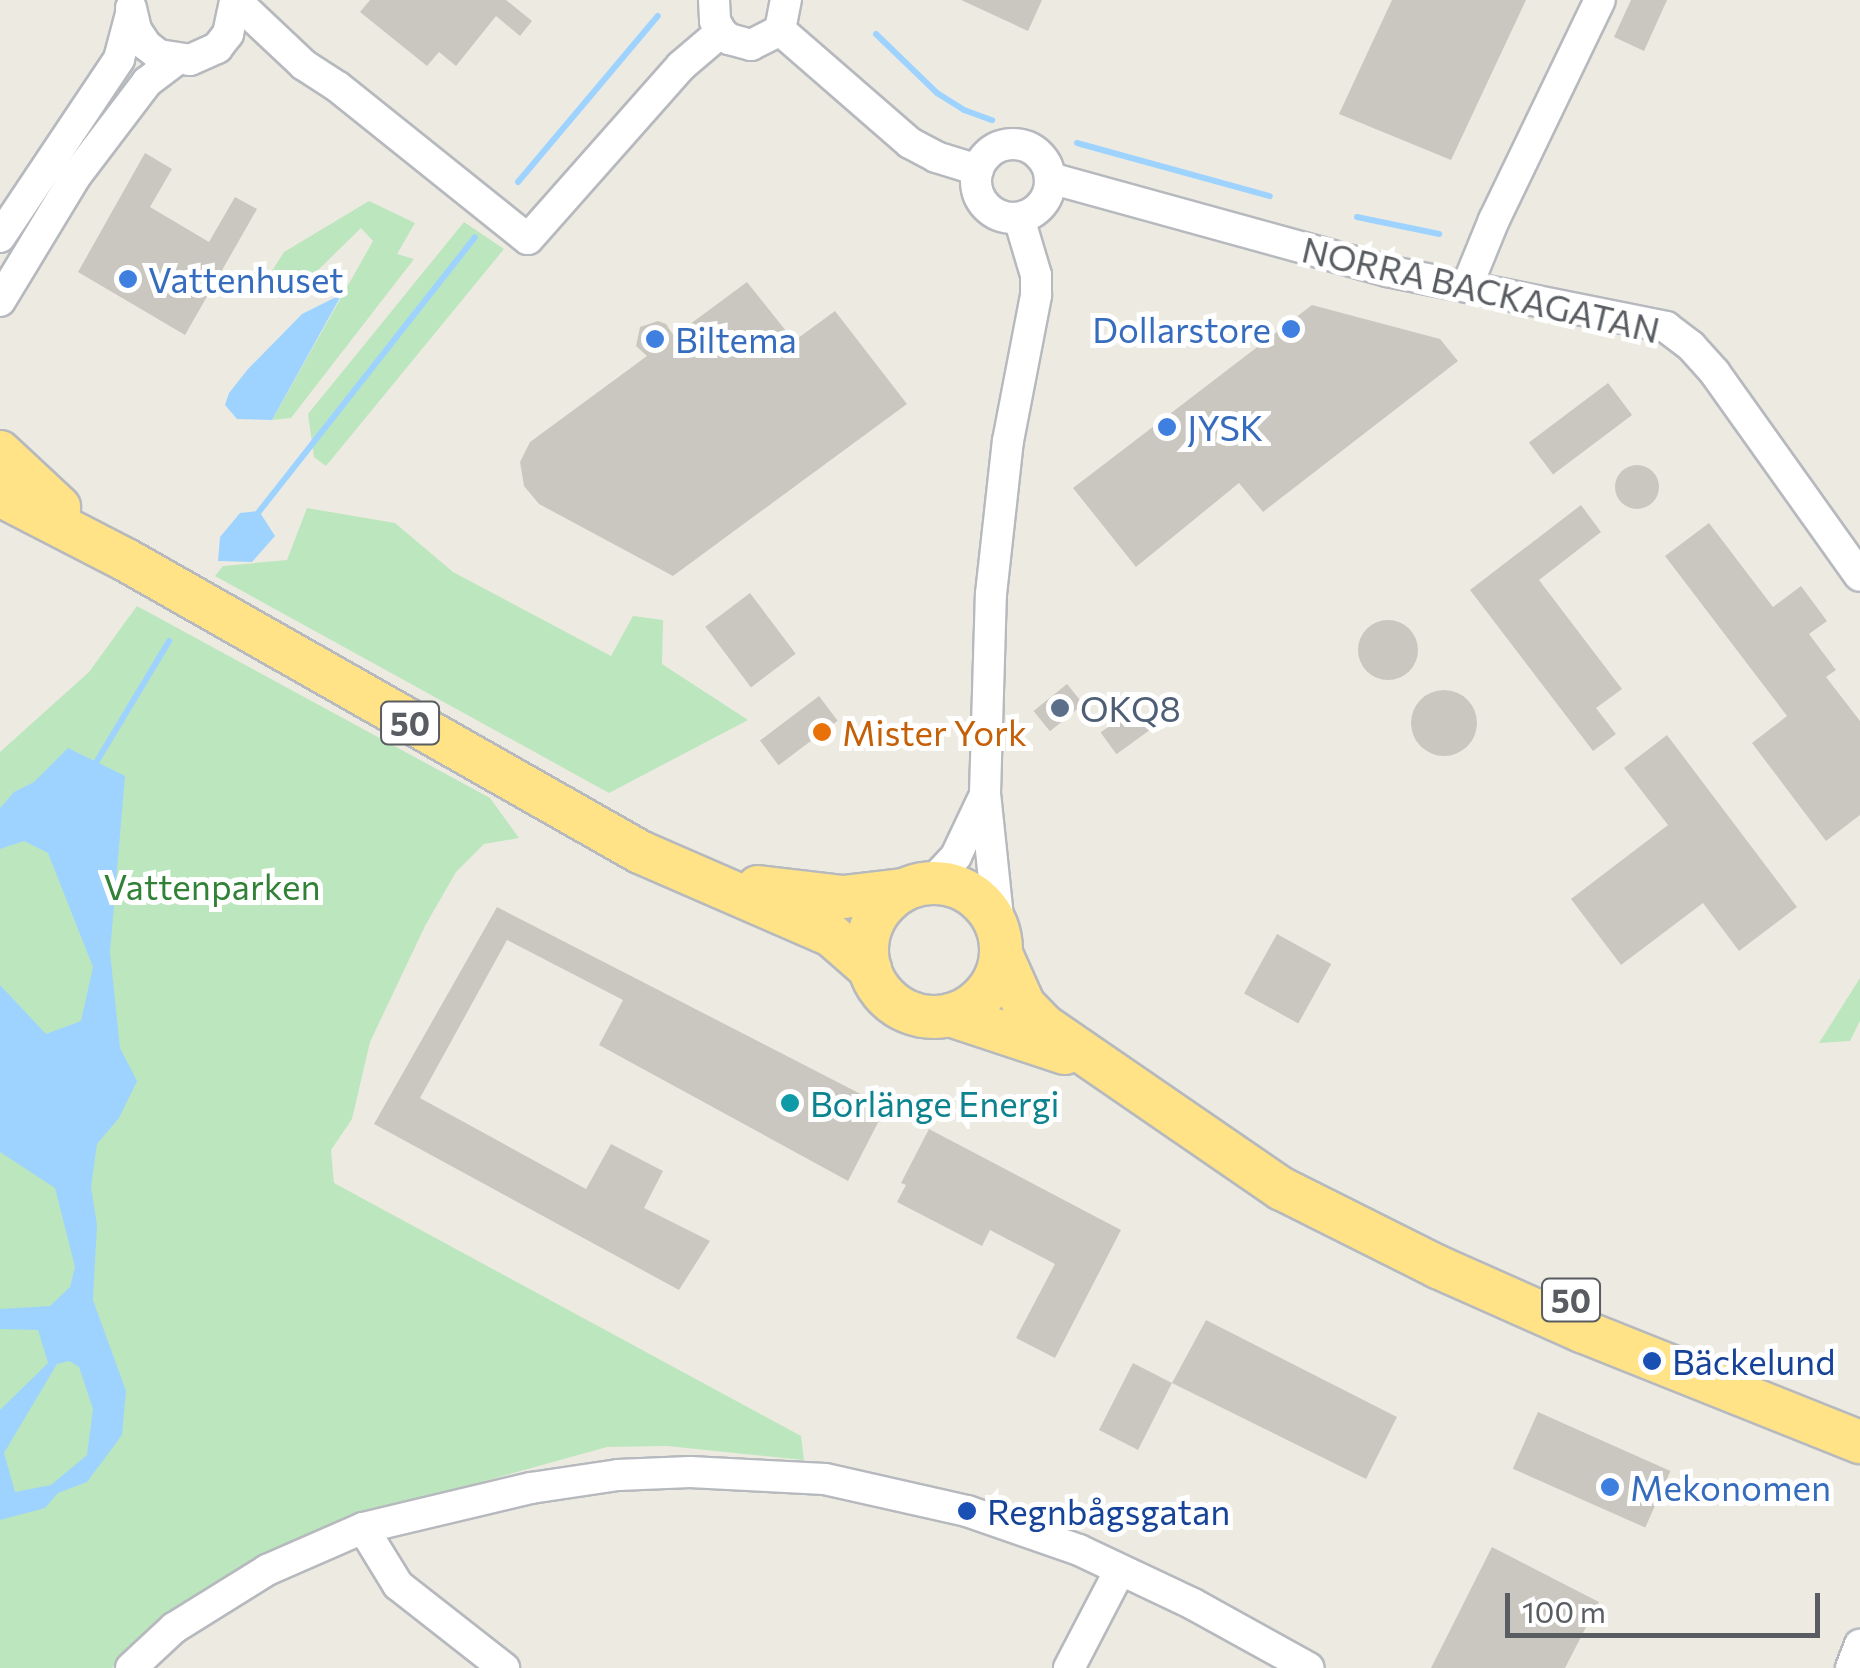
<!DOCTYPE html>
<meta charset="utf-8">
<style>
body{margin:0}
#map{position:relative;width:1860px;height:1668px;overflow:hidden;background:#edebe1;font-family:Commissioner,sans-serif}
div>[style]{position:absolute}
.green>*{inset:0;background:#bce6bd}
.water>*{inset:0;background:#9fd3ff}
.stream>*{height:6px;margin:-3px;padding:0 3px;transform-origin:3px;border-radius:3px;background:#9fd3ff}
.building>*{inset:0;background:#cac7c0;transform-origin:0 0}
.round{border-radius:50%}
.roads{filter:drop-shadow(2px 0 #b6b9be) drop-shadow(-2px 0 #b6b9be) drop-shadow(0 2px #b6b9be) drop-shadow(0 -2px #b6b9be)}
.minor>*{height:30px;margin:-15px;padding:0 15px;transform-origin:15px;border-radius:15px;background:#fff}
.minor>.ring{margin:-15px;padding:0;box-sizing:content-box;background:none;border:30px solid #fff;border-radius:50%}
.highway>*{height:42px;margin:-21px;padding:0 21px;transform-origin:21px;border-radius:21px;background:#ffe386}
.highway>.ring{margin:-21px;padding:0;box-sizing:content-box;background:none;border:42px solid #ffe386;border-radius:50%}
.dots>*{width:28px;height:28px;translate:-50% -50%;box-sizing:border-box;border:5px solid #fff;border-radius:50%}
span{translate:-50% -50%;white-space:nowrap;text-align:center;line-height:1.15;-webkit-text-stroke:10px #fff;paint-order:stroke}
.shield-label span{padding:2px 8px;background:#fff;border:2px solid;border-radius:8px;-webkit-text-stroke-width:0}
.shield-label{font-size:32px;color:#595d62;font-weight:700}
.shop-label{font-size:35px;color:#366cbe}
.left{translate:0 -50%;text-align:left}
.right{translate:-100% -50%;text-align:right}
.street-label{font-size:35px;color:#595d62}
.service-label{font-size:35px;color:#4e5e75}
.food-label{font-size:35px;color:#c56008}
.park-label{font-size:35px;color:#318237}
.culture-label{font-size:35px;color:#0d838f}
.transit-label{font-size:35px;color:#164399}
.scale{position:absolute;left:1505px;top:1593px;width:315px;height:45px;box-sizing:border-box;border:5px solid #595d62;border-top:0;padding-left:12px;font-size:30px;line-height:35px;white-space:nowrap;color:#595d62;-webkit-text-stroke:8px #fff;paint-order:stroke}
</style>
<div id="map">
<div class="green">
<i style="clip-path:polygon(369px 201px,415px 223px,397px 254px,414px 259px,291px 418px,272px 420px,373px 241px,361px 228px,313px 275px,276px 297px,263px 285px,284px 252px)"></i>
<i style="clip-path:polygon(464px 222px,504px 249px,326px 466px,314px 457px,308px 414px)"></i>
<i style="clip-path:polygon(307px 508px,395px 523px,453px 572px,611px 656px,633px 616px,663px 620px,662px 664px,748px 720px,609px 793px,215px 576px,223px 566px,287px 560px)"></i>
<i style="clip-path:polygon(137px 606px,490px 798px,519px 838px,484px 844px,456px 872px,425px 926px,370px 1042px,352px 1119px,331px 1150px,334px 1183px,801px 1436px,804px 1460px,667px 1446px,607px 1447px,355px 1517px,177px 1619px,112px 1668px,0 1668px,0 752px,89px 672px)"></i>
<i style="clip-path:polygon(1860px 978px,1860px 1021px,1850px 1041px,1819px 1043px)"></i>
</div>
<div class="water">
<i style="clip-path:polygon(342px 294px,272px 420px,237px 419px,225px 405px,229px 393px,248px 369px,302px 314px)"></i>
<i style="clip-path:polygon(259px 511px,275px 536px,252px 562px,218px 561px,220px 537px,240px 513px)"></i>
<i style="clip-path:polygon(evenodd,68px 748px,125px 776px,110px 952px,120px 1048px,137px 1081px,119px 1118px,97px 1144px,91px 1187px,97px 1225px,93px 1300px,126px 1391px,122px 1435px,87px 1482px,58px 1493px,45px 1508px,0 1520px,0 1410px,48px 1363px,38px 1330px,0 1329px,0 1309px,50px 1306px,70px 1287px,75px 1267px,55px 1188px,0 1152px,0 985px,46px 1034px,81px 1021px,93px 967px,48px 853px,24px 841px,0 849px,0 808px,14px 792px,34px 782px,68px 748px,69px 1361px,79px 1367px,93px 1409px,87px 1455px,51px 1485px,15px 1492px,4px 1453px,57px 1364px,69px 1361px)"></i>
</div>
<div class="stream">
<i style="left:876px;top:34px;width:85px;rotate:44deg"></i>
<i style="left:937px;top:93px;width:32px;rotate:32deg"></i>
<i style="left:964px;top:110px;width:30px;rotate:20deg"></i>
<i style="left:1077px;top:143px;width:200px;rotate:15.4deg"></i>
<i style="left:518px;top:182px;width:217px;rotate:-49.9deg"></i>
<i style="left:1357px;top:217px;width:84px;rotate:11.7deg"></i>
<i style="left:254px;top:518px;width:357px;rotate:-51.8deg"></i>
<i style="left:97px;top:761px;width:140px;rotate:-59deg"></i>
</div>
<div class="building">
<i style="clip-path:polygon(370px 0,506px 0,532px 21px,520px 36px,496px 16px,456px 66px,439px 52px,427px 66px,360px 12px)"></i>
<i style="clip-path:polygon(961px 0,1042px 0,1028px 31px)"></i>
<i style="clip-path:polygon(1392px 0,1526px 0,1451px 160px,1339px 114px)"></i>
<i style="clip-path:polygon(1631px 0,1667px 0,1644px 51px,1614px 37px)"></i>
<i style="clip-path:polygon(145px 153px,172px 169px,150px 207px,209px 242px,235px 197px,257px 209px,185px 335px,78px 272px)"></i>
<i style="clip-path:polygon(747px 282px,794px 341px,835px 311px,907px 404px,673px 576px,539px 504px,524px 486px,520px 462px,530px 442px,647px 356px,636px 346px,640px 327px,658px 321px,666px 324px,674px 336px)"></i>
<i style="clip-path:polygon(1312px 305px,1440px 339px,1458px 361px,1263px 512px,1239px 483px,1136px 567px,1073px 488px)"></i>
<i style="left:1608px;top:383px;width:40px;height:99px;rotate:53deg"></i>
<i class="round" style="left:1615px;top:465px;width:44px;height:44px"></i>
<i style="clip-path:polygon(1581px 505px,1601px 532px,1539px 580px,1622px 689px,1596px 708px,1616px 734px,1593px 751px,1470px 590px)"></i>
<i style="clip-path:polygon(1709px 523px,1773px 607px,1801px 586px,1827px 621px,1809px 634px,1836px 670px,1826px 677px,1860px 721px,1860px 815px,1826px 841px,1752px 743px,1787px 716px,1665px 556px)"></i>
<i style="left:750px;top:593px;width:76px;height:56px;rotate:53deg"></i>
<i class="round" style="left:1358px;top:620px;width:60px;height:60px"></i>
<i style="left:1067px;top:684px;width:26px;height:43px;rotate:51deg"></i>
<i class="round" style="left:1411px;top:690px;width:66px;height:66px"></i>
<i style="left:819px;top:696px;width:31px;height:74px;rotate:53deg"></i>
<i style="left:1137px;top:706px;width:27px;height:45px;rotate:54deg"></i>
<i style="clip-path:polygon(1667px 735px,1797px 907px,1739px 951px,1703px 903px,1621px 965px,1571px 899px,1668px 825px,1624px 768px)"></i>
<i style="clip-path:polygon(497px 907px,886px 1107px,848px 1181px,599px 1045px,623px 1000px,507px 940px,420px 1098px,586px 1189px,611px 1144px,663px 1171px,644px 1208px,710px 1241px,679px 1290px,374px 1124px)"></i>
<i style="left:1277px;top:934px;width:62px;height:68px;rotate:29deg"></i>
<i style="clip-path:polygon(929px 1129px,1121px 1230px,1055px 1358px,1016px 1338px,1055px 1264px,990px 1230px,982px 1246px,897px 1202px,906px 1185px,901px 1183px)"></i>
<i style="clip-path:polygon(1206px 1320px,1397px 1417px,1366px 1479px,1172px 1383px,1138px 1450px,1099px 1430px,1133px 1363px,1172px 1383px)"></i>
<i style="left:1538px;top:1412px;width:145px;height:62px;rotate:24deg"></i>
<i style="clip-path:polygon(1492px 1547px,1599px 1602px,1565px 1668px,1431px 1668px)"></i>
</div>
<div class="roads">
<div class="minor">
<i style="left:235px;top:0;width:95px;rotate:43.3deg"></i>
<i style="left:304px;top:65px;width:40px;rotate:32.9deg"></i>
<i style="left:338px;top:87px;width:243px;rotate:38.7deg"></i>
<i style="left:528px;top:239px;width:231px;rotate:-48.5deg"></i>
<i style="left:681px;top:66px;width:52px;rotate:-40.4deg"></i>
<i style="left:714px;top:0;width:21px;rotate:87deg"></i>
<i style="left:715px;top:21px;width:13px;rotate:61deg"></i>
<i style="left:721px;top:32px;width:11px;rotate:41deg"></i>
<i style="left:729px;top:39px;width:23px;rotate:15deg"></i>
<i style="left:751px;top:45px;width:33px;rotate:-27deg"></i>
<i style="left:780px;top:30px;width:31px;rotate:-79deg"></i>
<i style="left:131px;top:8px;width:23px;rotate:77deg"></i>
<i style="left:136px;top:30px;width:18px;rotate:56deg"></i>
<i style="left:146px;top:45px;width:16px;rotate:38deg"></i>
<i style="left:159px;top:55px;width:31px;rotate:9deg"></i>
<i style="left:190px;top:60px;width:30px;rotate:-24deg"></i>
<i style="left:217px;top:48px;width:18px;rotate:-52deg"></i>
<i style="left:228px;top:34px;width:35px;rotate:-78deg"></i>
<i style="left:780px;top:30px;width:172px;rotate:41deg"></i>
<i style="left:910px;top:143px;width:30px;rotate:28deg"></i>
<i style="left:936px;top:157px;width:44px;rotate:17.2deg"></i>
<i class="ring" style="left:976px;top:144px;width:44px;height:44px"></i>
<i style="left:1050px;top:178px;width:350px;rotate:15.4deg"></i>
<i style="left:1387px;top:271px;width:285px;rotate:11.3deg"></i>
<i style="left:1666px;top:327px;width:31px;rotate:37deg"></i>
<i style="left:1691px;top:346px;width:36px;rotate:48deg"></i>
<i style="left:1715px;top:373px;width:249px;rotate:54.5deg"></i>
<i style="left:0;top:237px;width:214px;rotate:-56.2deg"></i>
<i style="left:119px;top:59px;width:47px;rotate:-75.1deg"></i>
<i style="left:1467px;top:286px;width:71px;rotate:-67.8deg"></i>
<i style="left:1494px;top:220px;width:244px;rotate:-64.3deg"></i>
<i style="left:0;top:301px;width:145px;rotate:-58.8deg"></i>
<i style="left:75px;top:177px;width:119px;rotate:-52.8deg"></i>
<i style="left:147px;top:82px;width:36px;rotate:-37deg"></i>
<i style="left:931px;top:883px;width:37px;rotate:-47deg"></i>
<i style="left:956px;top:856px;width:61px;rotate:-64.7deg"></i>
<i style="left:1000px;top:936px;width:144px;rotate:-96deg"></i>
<i style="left:985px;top:793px;width:199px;rotate:-88.3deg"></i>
<i style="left:991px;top:594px;width:154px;rotate:-83.7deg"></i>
<i style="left:1008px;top:441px;width:149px;rotate:-79.1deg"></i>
<i style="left:1036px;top:295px;width:20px;rotate:-90deg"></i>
<i style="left:1036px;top:275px;width:59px;rotate:-106.6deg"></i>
<i style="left:363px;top:1528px;width:67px;rotate:58.4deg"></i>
<i style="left:398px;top:1585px;width:135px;rotate:38.1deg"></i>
<i style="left:131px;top:1668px;width:59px;rotate:-42.9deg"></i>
<i style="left:174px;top:1628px;width:110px;rotate:-31.9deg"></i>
<i style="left:267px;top:1570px;width:105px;rotate:-23.6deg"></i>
<i style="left:363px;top:1528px;width:173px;rotate:-13.4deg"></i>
<i style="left:531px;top:1488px;width:88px;rotate:-8.5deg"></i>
<i style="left:618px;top:1475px;width:72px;rotate:-2.4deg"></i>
<i style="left:690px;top:1472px;width:135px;rotate:3deg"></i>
<i style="left:825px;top:1479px;width:146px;rotate:12.7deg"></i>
<i style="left:967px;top:1511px;width:119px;rotate:19.2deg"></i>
<i style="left:1079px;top:1550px;width:126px;rotate:25.3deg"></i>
<i style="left:1193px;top:1604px;width:132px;rotate:28.9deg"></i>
<i style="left:1069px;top:1668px;width:110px;rotate:-62.5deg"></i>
<i style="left:1851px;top:1668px;width:25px;rotate:-69deg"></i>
</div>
<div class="highway">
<i style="left:0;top:452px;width:81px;rotate:43deg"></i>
<i style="left:0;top:495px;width:142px;rotate:27.3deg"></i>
<i style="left:126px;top:560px;width:591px;rotate:29.6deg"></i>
<i style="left:640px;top:852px;width:208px;rotate:23.5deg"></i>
<i style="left:831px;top:935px;width:52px;rotate:41.1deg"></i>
<i class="ring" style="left:867px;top:883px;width:92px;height:92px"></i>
<i style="left:758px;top:887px;width:86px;rotate:6.7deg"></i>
<i style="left:843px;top:897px;width:60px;rotate:-6.7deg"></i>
<i style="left:1001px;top:954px;width:56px;rotate:65.7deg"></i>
<i style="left:1024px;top:1005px;width:28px;rotate:46deg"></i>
<i style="left:1043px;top:1025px;width:290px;rotate:34.5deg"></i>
<i style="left:1282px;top:1189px;width:174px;rotate:26.6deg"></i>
<i style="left:1438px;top:1267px;width:158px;rotate:24deg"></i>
<i style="left:1582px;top:1331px;width:299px;rotate:21.8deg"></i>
<i style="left:950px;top:1015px;width:121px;rotate:18.3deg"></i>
</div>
</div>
<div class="dots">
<i style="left:128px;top:279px;background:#3f7fe0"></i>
<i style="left:1291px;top:329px;background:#3f7fe0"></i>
<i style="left:655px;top:339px;background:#3f7fe0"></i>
<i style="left:1167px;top:427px;background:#3f7fe0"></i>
<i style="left:1060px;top:708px;background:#5c6f8a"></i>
<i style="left:822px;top:732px;background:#e8710a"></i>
<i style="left:790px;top:1103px;background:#0f9aa8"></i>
<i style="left:1652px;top:1361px;background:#1a4fb4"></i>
<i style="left:1610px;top:1487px;background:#3f7fe0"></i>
<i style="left:967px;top:1511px;background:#1a4fb4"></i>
</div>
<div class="shield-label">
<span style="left:410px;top:723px">50</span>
<span style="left:1571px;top:1300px">50</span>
</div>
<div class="shop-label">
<span class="left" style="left:148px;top:279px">Vattenhuset</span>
<span class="right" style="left:1271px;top:329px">Dollarstore</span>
<span class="left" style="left:675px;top:339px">Biltema</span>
<span class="left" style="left:1187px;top:427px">JYSK</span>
<span class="left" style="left:1630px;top:1487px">Mekonomen</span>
</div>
<div class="street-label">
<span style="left:1481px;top:289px;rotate:13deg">NORRA BACKAGATAN</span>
</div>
<div class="service-label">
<span class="left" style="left:1080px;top:708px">OKQ8</span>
</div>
<div class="food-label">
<span class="left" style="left:842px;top:732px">Mister York</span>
</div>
<div class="park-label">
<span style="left:212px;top:886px">Vattenparken</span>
</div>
<div class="culture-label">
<span class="left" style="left:810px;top:1103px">Borlänge Energi</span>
</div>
<div class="transit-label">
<span class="left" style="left:1672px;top:1361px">Bäckelund</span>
<span class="left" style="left:987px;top:1511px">Regnbågsgatan</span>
</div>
<div class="scale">100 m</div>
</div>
